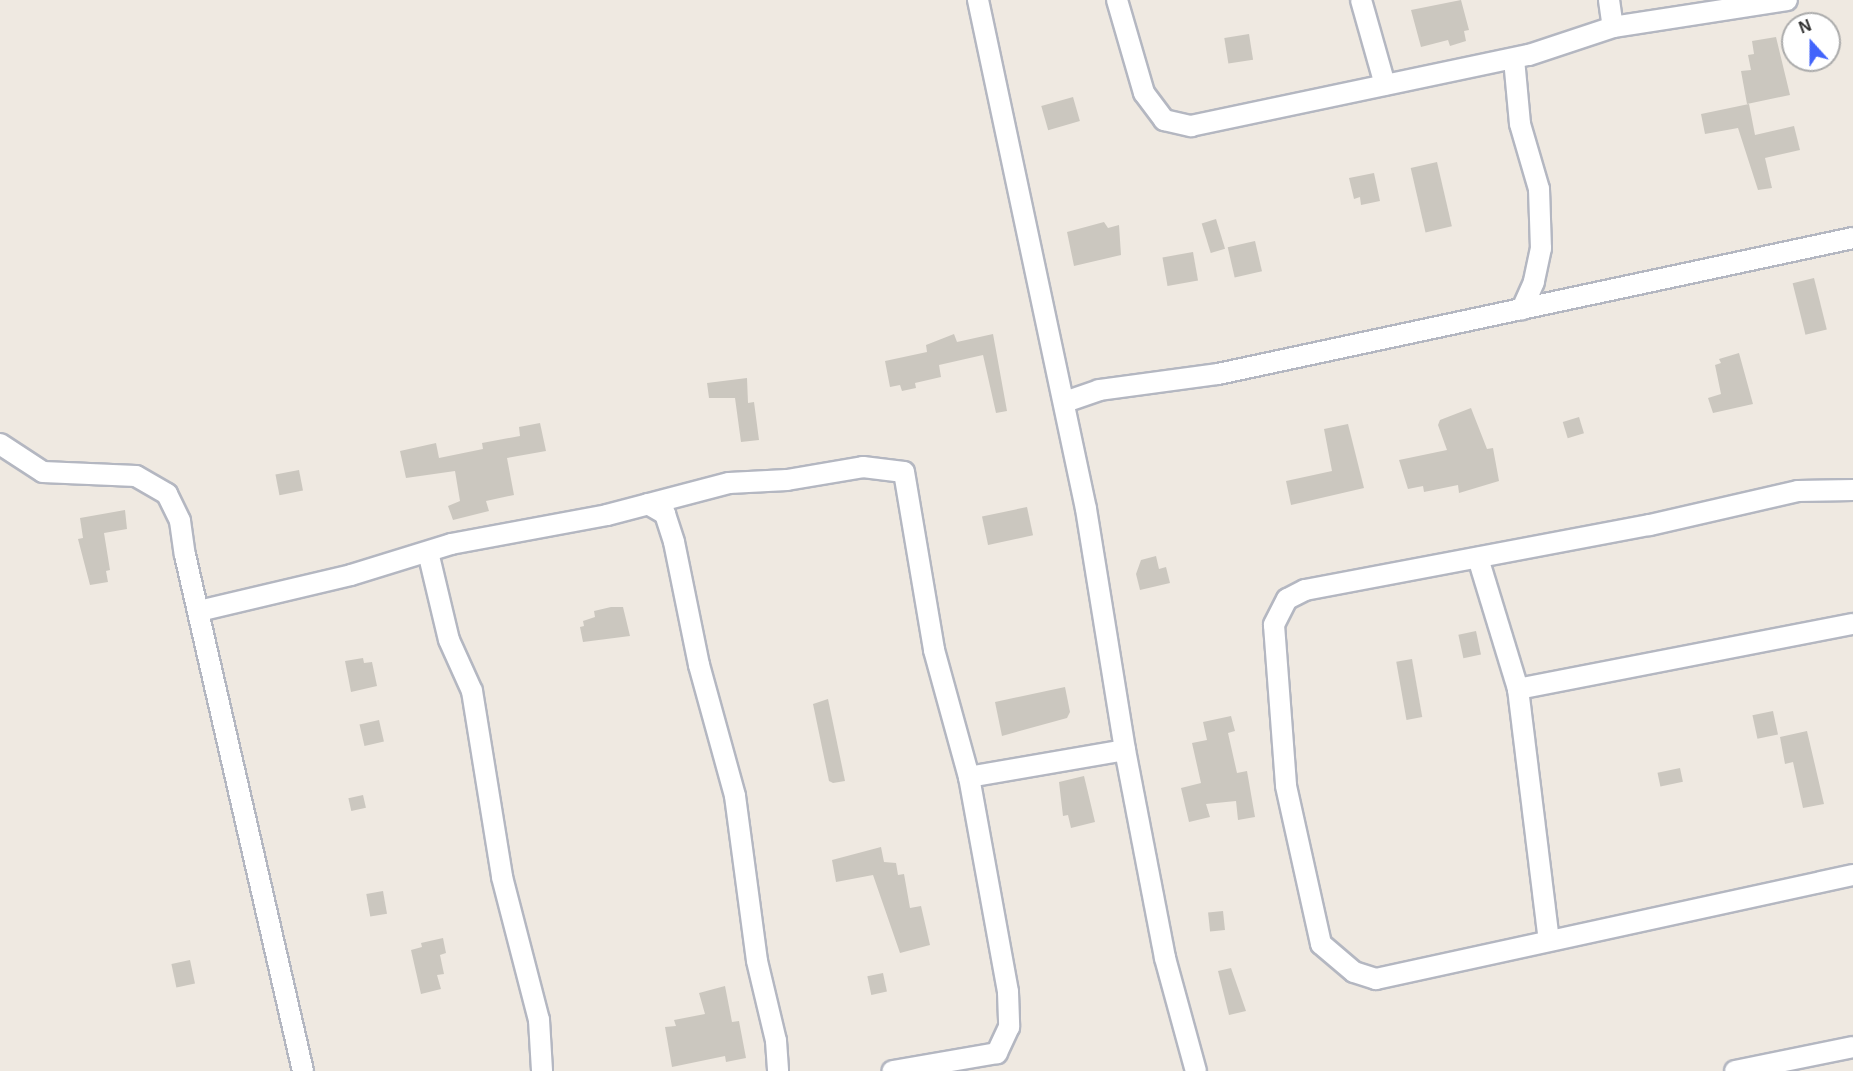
<!DOCTYPE html>
<style>
body{margin:0}
#map{position:relative;width:1853px;height:1071px;overflow:hidden;background:#efe9e1;font-family:Arial,sans-serif}
div>[style]{position:absolute}
.building>*{inset:0;background:#cbc7bf;transform-origin:0 0}
.roads{filter:drop-shadow(2px 0 #b4b7c1) drop-shadow(-2px 0 #b4b7c1) drop-shadow(0 2px #b4b7c1) drop-shadow(0 -2px #b4b7c1)}
.street>*{height:20px;margin:-10px;padding:0 10px;transform-origin:10px;border-radius:10px;background:#fff}
span{translate:-50% -50%;white-space:nowrap;text-align:center;line-height:1.15;-webkit-text-stroke:4.5px #fff;paint-order:stroke}
.north{position:absolute;left:1781px;top:12px;width:60px;height:60px;box-sizing:border-box;background:#fff;border:2px solid #ababab;border-radius:50%;rotate:339deg;font-size:16px;font-weight:700;line-height:24px;text-align:center;color:#2e2e2e}
.north::after{content:'';display:block;margin:auto;width:21px;height:27px;background:#4264fb;clip-path:polygon(50% 0,100% 100%,50% 72%,0 100%)}
</style>
<div id="map">
<div class="building">
<i style="clip-path:polygon(1461px 0,1469px 30px,1464px 31px,1466px 41px,1450px 46px,1448px 40px,1421px 47px,1411px 10px)"></i>
<i style="left:1249px;top:34px;width:26px;height:25px;rotate:81deg"></i>
<i style="clip-path:polygon(1776px 37px,1790px 95px,1747px 104px,1741px 71px,1751px 70px,1748px 55px,1754px 54px,1752px 41px)"></i>
<i style="left:1073px;top:97px;width:25px;height:33px;rotate:74deg"></i>
<i style="clip-path:polygon(1749px 104px,1755px 135px,1794px 126px,1800px 150px,1765px 158px,1772px 188px,1758px 190px,1738px 128px,1705px 134px,1701px 114px)"></i>
<i style="left:1437px;top:162px;width:66px;height:27px;rotate:77deg"></i>
<i style="clip-path:polygon(1374px 173px,1380px 201px,1361px 205px,1360px 197px,1354px 199px,1349px 178px)"></i>
<i style="left:1216px;top:219px;width:31px;height:15px;rotate:73deg"></i>
<i style="clip-path:polygon(1104px 222px,1108px 228px,1119px 225px,1121px 255px,1074px 266px,1067px 232px)"></i>
<i style="left:1255px;top:241px;width:31px;height:28px;rotate:77deg"></i>
<i style="left:1193px;top:252px;width:29px;height:31px;rotate:80deg"></i>
<i style="left:1814px;top:278px;width:53px;height:22px;rotate:76deg"></i>
<i style="clip-path:polygon(954px 334px,957px 342px,993px 334px,1007px 411px,996px 413px,983px 355px,939px 365px,941px 377px,915px 383px,916px 388px,902px 391px,900px 385px,890px 387px,885px 361px,927px 352px,926px 345px)"></i>
<i style="clip-path:polygon(1739px 353px,1753px 404px,1713px 413px,1708px 398px,1721px 394px,1715px 365px,1721px 363px,1719px 359px)"></i>
<i style="clip-path:polygon(747px 378px,748px 403px,754px 402px,759px 440px,741px 442px,735px 398px,709px 398px,707px 383px)"></i>
<i style="clip-path:polygon(1471px 408px,1487px 449px,1493px 448px,1499px 481px,1459px 493px,1458px 485px,1424px 492px,1423px 486px,1408px 489px,1399px 460px,1447px 450px,1438px 425px,1440px 420px)"></i>
<i style="left:1579px;top:417px;width:17px;height:17px;rotate:73deg"></i>
<i style="clip-path:polygon(540px 423px,546px 451px,507px 458px,514px 495px,486px 501px,489px 511px,453px 520px,448px 506px,460px 501px,455px 471px,406px 478px,400px 451px,436px 443px,439px 458px,483px 449px,482px 443px,520px 436px,519px 427px)"></i>
<i style="clip-path:polygon(1348px 424px,1364px 488px,1291px 505px,1286px 481px,1332px 471px,1324px 429px)"></i>
<i style="left:299px;top:470px;width:21px;height:24px;rotate:79deg"></i>
<i style="left:1027px;top:507px;width:29px;height:46px;rotate:78deg"></i>
<i style="clip-path:polygon(125px 510px,127px 529px,104px 533px,110px 570px,106px 571px,108px 582px,90px 585px,78px 539px,83px 538px,80px 518px)"></i>
<i style="clip-path:polygon(1156px 556px,1159px 569px,1166px 567px,1170px 583px,1140px 590px,1136px 574px,1141px 560px)"></i>
<i style="clip-path:polygon(611px 607px,623px 607px,630px 636px,583px 642px,580px 627px,584px 626px,583px 621px,595px 617px,594px 611px)"></i>
<i style="left:1476px;top:631px;width:24px;height:18px;rotate:78deg"></i>
<i style="clip-path:polygon(363px 658px,364px 663px,372px 662px,377px 686px,351px 692px,345px 661px)"></i>
<i style="left:1412px;top:659px;width:59px;height:16px;rotate:80deg"></i>
<i style="clip-path:polygon(1065px 687px,1070px 712px,1067px 718px,1002px 736px,995px 702px)"></i>
<i style="clip-path:polygon(828px 699px,845px 781px,833px 783px,829px 781px,813px 704px)"></i>
<i style="left:1773px;top:711px;width:24px;height:21px;rotate:78deg"></i>
<i style="clip-path:polygon(1231px 716px,1235px 731px,1228px 733px,1237px 773px,1247px 771px,1255px 817px,1238px 820px,1236px 801px,1206px 804px,1210px 817px,1189px 822px,1181px 788px,1201px 783px,1192px 743px,1207px 740px,1203px 722px)"></i>
<i style="left:379px;top:720px;width:22px;height:20px;rotate:77deg"></i>
<i style="clip-path:polygon(1807px 731px,1824px 804px,1803px 808px,1793px 762px,1785px 764px,1780px 737px)"></i>
<i style="left:1680px;top:768px;width:14px;height:23px;rotate:78deg"></i>
<i style="clip-path:polygon(1084px 776px,1095px 822px,1071px 828px,1068px 815px,1063px 816px,1059px 782px)"></i>
<i style="left:363px;top:795px;width:13px;height:15px;rotate:77deg"></i>
<i style="clip-path:polygon(881px 847px,884px 862px,896px 863px,898px 875px,904px 874px,910px 908px,921px 906px,930px 945px,900px 953px,873px 875px,836px 882px,832px 860px)"></i>
<i style="left:383px;top:891px;width:23px;height:17px;rotate:80deg"></i>
<i style="left:1223px;top:911px;width:19px;height:15px;rotate:84deg"></i>
<i style="clip-path:polygon(443px 938px,446px 953px,440px 955px,444px 974px,437px 975px,441px 989px,421px 994px,411px 950px,422px 947px,421px 943px)"></i>
<i style="left:190px;top:960px;width:24px;height:19px;rotate:78deg"></i>
<i style="clip-path:polygon(1231px 968px,1246px 1011px,1229px 1015px,1218px 971px)"></i>
<i style="left:883px;top:973px;width:19px;height:16px;rotate:78deg"></i>
<i style="clip-path:polygon(725px 986px,732px 1022px,739px 1021px,746px 1058px,726px 1062px,725px 1056px,672px 1067px,665px 1027px,676px 1026px,674px 1020px,705px 1014px,699px 993px)"></i>
</div>
<div class="roads">
<div class="street">
<i style="left:978px;top:0;width:520px;rotate:78.02deg"></i>
<i style="left:1086px;top:509px;width:244px;rotate:80.8deg"></i>
<i style="left:1125px;top:750px;width:212px;rotate:79.1deg"></i>
<i style="left:1165px;top:958px;width:117px;rotate:74.7deg"></i>
<i style="left:1117px;top:0;width:97px;rotate:73.8deg"></i>
<i style="left:1144px;top:93px;width:34px;rotate:53deg"></i>
<i style="left:1164px;top:120px;width:28px;rotate:13deg"></i>
<i style="left:1191px;top:126px;width:345px;rotate:-11.9deg"></i>
<i style="left:1529px;top:55px;width:89px;rotate:-18.4deg"></i>
<i style="left:1613px;top:27px;width:176px;rotate:-8.8deg"></i>
<i style="left:1361px;top:0;width:88px;rotate:74.2deg"></i>
<i style="left:1609px;top:0;width:27px;rotate:82deg"></i>
<i style="left:1514px;top:59px;width:65px;rotate:84.7deg"></i>
<i style="left:1520px;top:124px;width:68px;rotate:73.7deg"></i>
<i style="left:1539px;top:189px;width:59px;rotate:88.1deg"></i>
<i style="left:1541px;top:248px;width:35px;rotate:102deg"></i>
<i style="left:1534px;top:282px;width:30px;rotate:114deg"></i>
<i style="left:1065px;top:402px;width:36px;rotate:-19deg"></i>
<i style="left:1099px;top:390px;width:120px;rotate:-7.7deg"></i>
<i style="left:1218px;top:374px;width:649px;rotate:-12.09deg"></i>
<i style="left:0;top:444px;width:51px;rotate:33.1deg"></i>
<i style="left:43px;top:472px;width:93px;rotate:2.5deg"></i>
<i style="left:136px;top:476px;width:36px;rotate:30deg"></i>
<i style="left:167px;top:494px;width:30px;rotate:64deg"></i>
<i style="left:180px;top:521px;width:34px;rotate:82deg"></i>
<i style="left:185px;top:555px;width:529px;rotate:77.12deg"></i>
<i style="left:1853px;top:490px;width:55px;rotate:179deg"></i>
<i style="left:1798px;top:491px;width:153px;rotate:167.1deg"></i>
<i style="left:1649px;top:525px;width:350px;rotate:169.3deg"></i>
<i style="left:1305px;top:590px;width:20px;rotate:153deg"></i>
<i style="left:1287px;top:599px;width:29px;rotate:117deg"></i>
<i style="left:1274px;top:625px;width:161px;rotate:85.7deg"></i>
<i style="left:1286px;top:786px;width:162px;rotate:77.5deg"></i>
<i style="left:1321px;top:944px;width:43px;rotate:40.3deg"></i>
<i style="left:1354px;top:972px;width:23px;rotate:18deg"></i>
<i style="left:1376px;top:979px;width:488px;rotate:-12.3deg"></i>
<i style="left:648px;top:504px;width:20px;rotate:30deg"></i>
<i style="left:665px;top:514px;width:29px;rotate:72deg"></i>
<i style="left:674px;top:542px;width:126px;rotate:78.5deg"></i>
<i style="left:699px;top:665px;width:136px;rotate:74.6deg"></i>
<i style="left:735px;top:796px;width:166px;rotate:82.4deg"></i>
<i style="left:757px;top:961px;width:82px;rotate:76.6deg"></i>
<i style="left:776px;top:1041px;width:30px;rotate:86deg"></i>
<i style="left:428px;top:552px;width:90px;rotate:76.6deg"></i>
<i style="left:449px;top:640px;width:56px;rotate:65.7deg"></i>
<i style="left:472px;top:691px;width:188px;rotate:80.8deg"></i>
<i style="left:502px;top:877px;width:148px;rotate:75.5deg"></i>
<i style="left:539px;top:1020px;width:51px;rotate:86.6deg"></i>
<i style="left:1478px;top:558px;width:137px;rotate:73deg"></i>
<i style="left:1518px;top:689px;width:253px;rotate:83deg"></i>
<i style="left:199px;top:611px;width:156px;rotate:-13.3deg"></i>
<i style="left:351px;top:575px;width:105px;rotate:-17.2deg"></i>
<i style="left:451px;top:544px;width:159px;rotate:-10.5deg"></i>
<i style="left:607px;top:515px;width:126px;rotate:-14.7deg"></i>
<i style="left:729px;top:483px;width:58px;rotate:-3deg"></i>
<i style="left:787px;top:480px;width:77px;rotate:-9.7deg"></i>
<i style="left:863px;top:467px;width:41px;rotate:7deg"></i>
<i style="left:904px;top:472px;width:181px;rotate:80.4deg"></i>
<i style="left:934px;top:650px;width:132px;rotate:74.6deg"></i>
<i style="left:969px;top:777px;width:219px;rotate:79.7deg"></i>
<i style="left:1008px;top:992px;width:35px;rotate:88deg"></i>
<i style="left:1009px;top:1027px;width:29px;rotate:115deg"></i>
<i style="left:997px;top:1053px;width:106px;rotate:170.2deg"></i>
<i style="left:1518px;top:689px;width:341px;rotate:-11deg"></i>
<i style="left:969px;top:777px;width:158px;rotate:-9.8deg"></i>
<i style="left:1735px;top:1071px;width:120px;rotate:-11.5deg"></i>
</div>
</div>
<div class="north">N</div>
</div>
